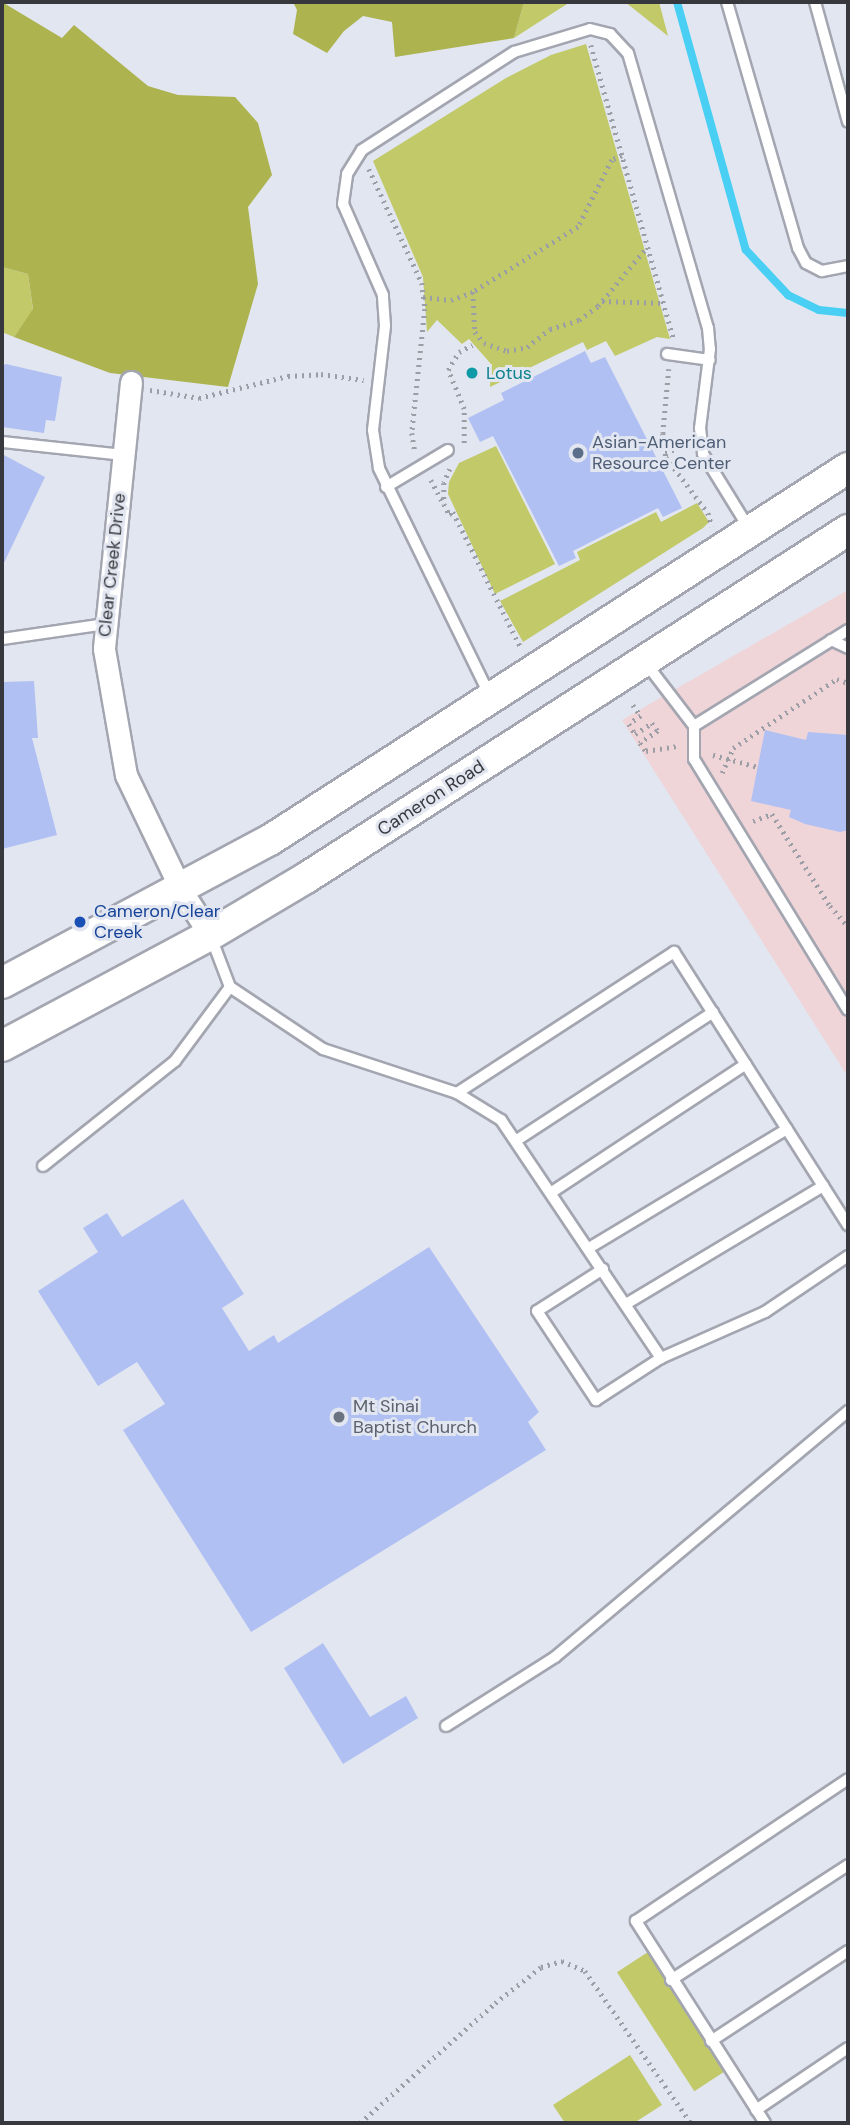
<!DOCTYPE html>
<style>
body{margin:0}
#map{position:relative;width:850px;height:2125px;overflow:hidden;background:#e2e6f0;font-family:"DM Sans",sans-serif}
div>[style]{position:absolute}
.commercial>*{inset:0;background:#efd4d8}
.green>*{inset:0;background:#c1c969;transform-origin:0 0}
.forest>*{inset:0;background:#acb34f}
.stream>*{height:8px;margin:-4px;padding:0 4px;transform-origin:4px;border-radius:4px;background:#49cff3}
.building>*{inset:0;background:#b1c0f3}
.path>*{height:4.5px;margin-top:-2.25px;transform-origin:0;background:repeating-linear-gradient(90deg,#9b9ea5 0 2px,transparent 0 7px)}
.roads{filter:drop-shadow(2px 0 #a3a6b0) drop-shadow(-2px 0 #a3a6b0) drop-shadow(0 2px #a3a6b0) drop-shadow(0 -2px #a3a6b0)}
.lane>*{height:10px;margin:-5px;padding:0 5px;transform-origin:5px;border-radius:5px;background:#fff}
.street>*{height:21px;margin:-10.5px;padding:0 10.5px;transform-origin:10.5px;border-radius:10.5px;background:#fff}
.secondary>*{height:30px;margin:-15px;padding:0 15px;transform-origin:15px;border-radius:15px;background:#fff}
.dots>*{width:19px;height:19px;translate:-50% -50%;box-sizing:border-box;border:4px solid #e2e6f0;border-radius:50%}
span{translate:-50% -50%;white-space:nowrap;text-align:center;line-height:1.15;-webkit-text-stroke:6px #e2e6f0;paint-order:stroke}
.culture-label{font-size:18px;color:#0d838f}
.left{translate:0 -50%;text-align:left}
.service-label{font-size:18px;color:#4e5e75}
.street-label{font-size:18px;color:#37383d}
.transit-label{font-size:18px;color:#164399}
.worship-label{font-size:18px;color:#5b616d}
.frame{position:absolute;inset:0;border:4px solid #37383d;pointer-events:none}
</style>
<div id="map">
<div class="commercial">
<i style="clip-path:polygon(848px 590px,848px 1077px,622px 720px)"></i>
</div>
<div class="green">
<i style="clip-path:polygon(524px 2px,609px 2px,567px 4px,514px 38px)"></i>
<i style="clip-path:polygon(625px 2px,659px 2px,668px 36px)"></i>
<i style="clip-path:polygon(586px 44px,670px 339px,657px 337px,615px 356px,606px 341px,587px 350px,583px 342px,490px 387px,491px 364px,469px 339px,462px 344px,437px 320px,427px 332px,423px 277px,373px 161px,506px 78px,551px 55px)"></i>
<i style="clip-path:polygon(2px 267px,28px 274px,33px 310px,14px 337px,2px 332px)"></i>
<i style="clip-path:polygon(496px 446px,555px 564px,495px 594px,448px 494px,449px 482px,459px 463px)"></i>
<i style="clip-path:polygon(697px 503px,709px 522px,703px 528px,523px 642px,500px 601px,580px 560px,577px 552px,656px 512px,661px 522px)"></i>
<i style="left:648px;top:1952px;width:142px;height:37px;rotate:57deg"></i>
<i style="clip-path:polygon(630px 2055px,662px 2105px,634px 2123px,565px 2123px,553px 2105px)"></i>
</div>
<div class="forest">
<i style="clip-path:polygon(2px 2px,62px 38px,74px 25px,148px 86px,178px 95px,235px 97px,258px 123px,272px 175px,248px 207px,258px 284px,228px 387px,110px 373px,14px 337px,33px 309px,28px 274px,2px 267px)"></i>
<i style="clip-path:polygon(293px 2px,524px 2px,514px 38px,395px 57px,392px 22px,363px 16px,344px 31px,327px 53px,293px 34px,297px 10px)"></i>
</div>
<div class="stream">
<i style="left:677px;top:2px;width:257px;rotate:74.5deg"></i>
<i style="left:746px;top:250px;width:62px;rotate:47deg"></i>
<i style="left:788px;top:295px;width:34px;rotate:26deg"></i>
<i style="left:819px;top:310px;width:29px;rotate:6deg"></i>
</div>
<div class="building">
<i style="clip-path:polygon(585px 351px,591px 363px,605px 357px,682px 508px,663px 517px,658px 508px,573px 551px,576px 558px,559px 566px,493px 436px,480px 442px,468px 418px,504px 400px,501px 393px)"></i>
<i style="clip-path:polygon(6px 364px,62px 377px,55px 421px,46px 420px,44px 433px,2px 427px,2px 366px)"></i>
<i style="clip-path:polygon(2px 454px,45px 477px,2px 567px)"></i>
<i style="clip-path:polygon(34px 681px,38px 738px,32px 738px,57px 835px,2px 849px,2px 682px)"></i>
<i style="clip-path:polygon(765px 730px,806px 740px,808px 732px,848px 735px,848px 830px,840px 832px,805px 824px,789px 817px,791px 810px,751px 801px)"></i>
<i style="clip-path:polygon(183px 1199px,244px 1294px,222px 1308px,249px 1351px,274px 1335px,278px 1343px,429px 1247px,539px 1412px,528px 1422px,546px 1450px,251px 1632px,123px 1430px,165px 1404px,137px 1362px,98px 1386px,38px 1291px,98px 1252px,83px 1228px,107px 1213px,122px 1237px)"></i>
<i style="clip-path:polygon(323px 1643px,370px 1717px,406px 1696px,418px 1718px,343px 1764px,284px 1668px)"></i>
</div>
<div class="path">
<i style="left:591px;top:45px;width:306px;rotate:74.3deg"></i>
<i style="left:622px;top:156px;width:11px;rotate:158deg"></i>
<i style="left:612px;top:160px;width:75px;rotate:116.9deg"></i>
<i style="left:578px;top:227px;width:123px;rotate:148.2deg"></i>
<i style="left:473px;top:292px;width:40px;rotate:87.1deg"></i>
<i style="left:475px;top:332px;width:14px;rotate:51deg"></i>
<i style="left:484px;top:343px;width:24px;rotate:19deg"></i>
<i style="left:507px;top:351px;width:20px;rotate:-11deg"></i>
<i style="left:527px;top:347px;width:29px;rotate:-38deg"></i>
<i style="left:550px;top:329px;width:30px;rotate:-17deg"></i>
<i style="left:579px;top:320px;width:24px;rotate:-36deg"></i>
<i style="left:598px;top:306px;width:77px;rotate:-50.3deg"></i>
<i style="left:369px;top:169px;width:126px;rotate:65.1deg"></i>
<i style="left:422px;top:283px;width:26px;rotate:83deg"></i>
<i style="left:425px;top:309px;width:125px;rotate:96deg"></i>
<i style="left:412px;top:433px;width:18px;rotate:81deg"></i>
<i style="left:423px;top:297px;width:28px;rotate:6deg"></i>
<i style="left:451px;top:300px;width:23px;rotate:-20deg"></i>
<i style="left:602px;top:301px;width:62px;rotate:1.8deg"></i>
<i style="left:669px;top:369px;width:64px;rotate:95.4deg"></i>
<i style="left:663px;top:433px;width:24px;rotate:83deg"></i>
<i style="left:666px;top:457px;width:70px;rotate:53.1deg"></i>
<i style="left:708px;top:513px;width:14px;rotate:73deg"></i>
<i style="left:150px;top:390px;width:50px;rotate:9.3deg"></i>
<i style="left:199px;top:398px;width:92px;rotate:-13.9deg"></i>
<i style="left:288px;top:376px;width:33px;rotate:-3deg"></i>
<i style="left:321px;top:374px;width:43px;rotate:7.9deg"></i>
<i style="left:464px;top:443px;width:34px;rotate:-90deg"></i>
<i style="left:464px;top:409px;width:42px;rotate:-112.3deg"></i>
<i style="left:448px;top:370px;width:21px;rotate:-59deg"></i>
<i style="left:459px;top:352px;width:15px;rotate:-28deg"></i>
<i style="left:665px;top:452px;width:19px;rotate:-16deg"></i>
<i style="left:450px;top:469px;width:15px;rotate:113deg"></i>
<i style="left:444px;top:483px;width:21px;rotate:90deg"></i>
<i style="left:444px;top:504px;width:11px;rotate:63deg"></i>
<i style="left:449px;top:514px;width:4px;rotate:-27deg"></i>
<i style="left:453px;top:512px;width:152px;rotate:63.4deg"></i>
<i style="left:431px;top:480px;width:27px;rotate:62deg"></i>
<i style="left:633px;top:705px;width:14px;rotate:54deg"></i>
<i style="left:641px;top:716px;width:14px;rotate:146deg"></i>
<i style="left:629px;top:724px;width:12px;rotate:59deg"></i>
<i style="left:635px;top:734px;width:20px;rotate:-33deg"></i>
<i style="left:652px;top:723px;width:10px;rotate:53deg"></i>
<i style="left:658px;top:731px;width:22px;rotate:146deg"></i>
<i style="left:640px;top:743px;width:10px;rotate:53deg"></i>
<i style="left:646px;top:751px;width:31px;rotate:-9deg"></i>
<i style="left:713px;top:755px;width:47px;rotate:14.9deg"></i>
<i style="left:722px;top:773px;width:27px;rotate:-66deg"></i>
<i style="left:733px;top:748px;width:125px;rotate:-33.6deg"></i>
<i style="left:837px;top:679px;width:12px;rotate:20deg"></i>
<i style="left:753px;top:821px;width:20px;rotate:-20deg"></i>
<i style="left:772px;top:814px;width:109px;rotate:57.8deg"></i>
<i style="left:830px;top:906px;width:27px;rotate:48deg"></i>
<i style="left:360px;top:2123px;width:181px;rotate:-41.6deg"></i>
<i style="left:495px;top:2003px;width:58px;rotate:-38deg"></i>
<i style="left:541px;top:1967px;width:22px;rotate:-16deg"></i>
<i style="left:562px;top:1961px;width:25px;rotate:23deg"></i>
<i style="left:585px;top:1971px;width:185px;rotate:55.1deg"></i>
</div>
<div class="roads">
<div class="lane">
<i style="left:727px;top:2px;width:256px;rotate:73.9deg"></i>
<i style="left:798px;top:248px;width:17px;rotate:62deg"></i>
<i style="left:806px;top:263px;width:18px;rotate:27deg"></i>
<i style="left:822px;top:271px;width:26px;rotate:-11deg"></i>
<i style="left:815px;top:2px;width:124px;rotate:74.6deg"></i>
<i style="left:667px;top:354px;width:43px;rotate:7.9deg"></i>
<i style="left:2px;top:442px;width:122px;rotate:6.1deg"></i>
<i style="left:386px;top:487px;width:72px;rotate:-30.8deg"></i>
<i style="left:848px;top:630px;width:181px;rotate:148.1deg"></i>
<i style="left:694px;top:726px;width:33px;rotate:90deg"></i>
<i style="left:694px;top:759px;width:294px;rotate:58.5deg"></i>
<i style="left:2px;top:639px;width:105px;rotate:-8.2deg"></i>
<i style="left:831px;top:640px;width:19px;rotate:25deg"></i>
<i style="left:645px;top:662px;width:81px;rotate:52.6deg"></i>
<i style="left:490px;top:696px;width:254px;rotate:-116deg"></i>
<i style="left:379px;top:468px;width:38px;rotate:-99deg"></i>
<i style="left:373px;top:430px;width:105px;rotate:-83.4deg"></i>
<i style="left:385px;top:326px;width:31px;rotate:-94deg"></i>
<i style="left:383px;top:295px;width:99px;rotate:-113.7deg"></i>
<i style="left:343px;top:204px;width:30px;rotate:-82deg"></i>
<i style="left:347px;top:174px;width:28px;rotate:-58deg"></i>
<i style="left:362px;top:150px;width:181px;rotate:-32.8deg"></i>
<i style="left:514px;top:52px;width:79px;rotate:-16.8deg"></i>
<i style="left:590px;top:29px;width:21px;rotate:14deg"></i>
<i style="left:610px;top:34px;width:26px;rotate:47deg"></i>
<i style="left:628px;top:53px;width:286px;rotate:73.8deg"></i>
<i style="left:708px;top:328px;width:21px;rotate:85deg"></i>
<i style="left:710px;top:349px;width:80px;rotate:97.2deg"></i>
<i style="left:700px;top:428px;width:26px;rotate:83deg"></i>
<i style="left:703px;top:454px;width:89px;rotate:58.3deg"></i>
<i style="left:211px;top:937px;width:53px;rotate:69.2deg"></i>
<i style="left:230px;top:987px;width:112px;rotate:33.7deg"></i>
<i style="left:323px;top:1049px;width:141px;rotate:18.2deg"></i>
<i style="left:457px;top:1093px;width:52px;rotate:31.5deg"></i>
<i style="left:501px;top:1120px;width:287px;rotate:56.1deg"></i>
<i style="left:661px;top:1358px;width:114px;rotate:-23.9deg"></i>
<i style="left:765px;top:1312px;width:100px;rotate:-34deg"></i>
<i style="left:457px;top:1093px;width:259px;rotate:-33deg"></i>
<i style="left:674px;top:952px;width:324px;rotate:57.5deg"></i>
<i style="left:517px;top:1140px;width:234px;rotate:-33.1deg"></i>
<i style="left:43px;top:1166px;width:169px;rotate:-38.5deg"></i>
<i style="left:175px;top:1061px;width:92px;rotate:-53.4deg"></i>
<i style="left:552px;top:1192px;width:232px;rotate:-33.4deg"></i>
<i style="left:589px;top:1248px;width:231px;rotate:-31deg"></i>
<i style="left:603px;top:1269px;width:78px;rotate:147.5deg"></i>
<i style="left:537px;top:1311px;width:107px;rotate:56.5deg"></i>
<i style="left:596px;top:1400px;width:77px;rotate:-32.9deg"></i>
<i style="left:626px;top:1304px;width:230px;rotate:-30.9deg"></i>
<i style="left:446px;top:1726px;width:129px;rotate:-32.3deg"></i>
<i style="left:555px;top:1657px;width:383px;rotate:-40deg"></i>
<i style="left:671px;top:1980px;width:211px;rotate:-33deg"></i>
<i style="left:711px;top:2041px;width:164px;rotate:-33.3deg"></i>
<i style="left:756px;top:2110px;width:111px;rotate:-34deg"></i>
<i style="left:765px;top:2123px;width:240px;rotate:-122.6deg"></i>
<i style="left:636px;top:1921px;width:255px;rotate:-33.8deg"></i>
</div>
<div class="street">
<i style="left:131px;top:382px;width:268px;rotate:95.8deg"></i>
<i style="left:104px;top:649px;width:128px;rotate:80.1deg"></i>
<i style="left:126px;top:775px;width:127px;rotate:64.4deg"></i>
<i style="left:181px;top:890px;width:54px;rotate:57.2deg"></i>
</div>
<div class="secondary">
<i style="left:2px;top:983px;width:304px;rotate:-28.1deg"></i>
<i style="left:270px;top:840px;width:687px;rotate:-32.77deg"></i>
<i style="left:2px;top:1046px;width:236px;rotate:-28.1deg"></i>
<i style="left:210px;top:935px;width:112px;rotate:-30.7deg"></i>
<i style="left:306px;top:878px;width:644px;rotate:-32.7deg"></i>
</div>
</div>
<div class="dots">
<i style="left:472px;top:373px;background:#0f9aa8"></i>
<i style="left:578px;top:453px;background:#5c6f8a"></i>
<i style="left:80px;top:922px;background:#1a4fb4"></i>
<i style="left:339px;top:1417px;background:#6b7280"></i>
</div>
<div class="culture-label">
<span class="left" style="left:486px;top:373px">Lotus</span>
</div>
<div class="service-label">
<span class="left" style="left:592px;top:453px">Asian-American<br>Resource Center</span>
</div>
<div class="street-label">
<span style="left:112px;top:565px;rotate:-84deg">Clear Creek Drive</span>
<span style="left:431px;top:798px;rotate:-33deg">Cameron Road</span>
</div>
<div class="transit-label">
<span class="left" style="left:94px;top:922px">Cameron/Clear<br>Creek</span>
</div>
<div class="worship-label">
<span class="left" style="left:353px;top:1417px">Mt Sinai<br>Baptist Church</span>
</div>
<div class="frame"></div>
</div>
